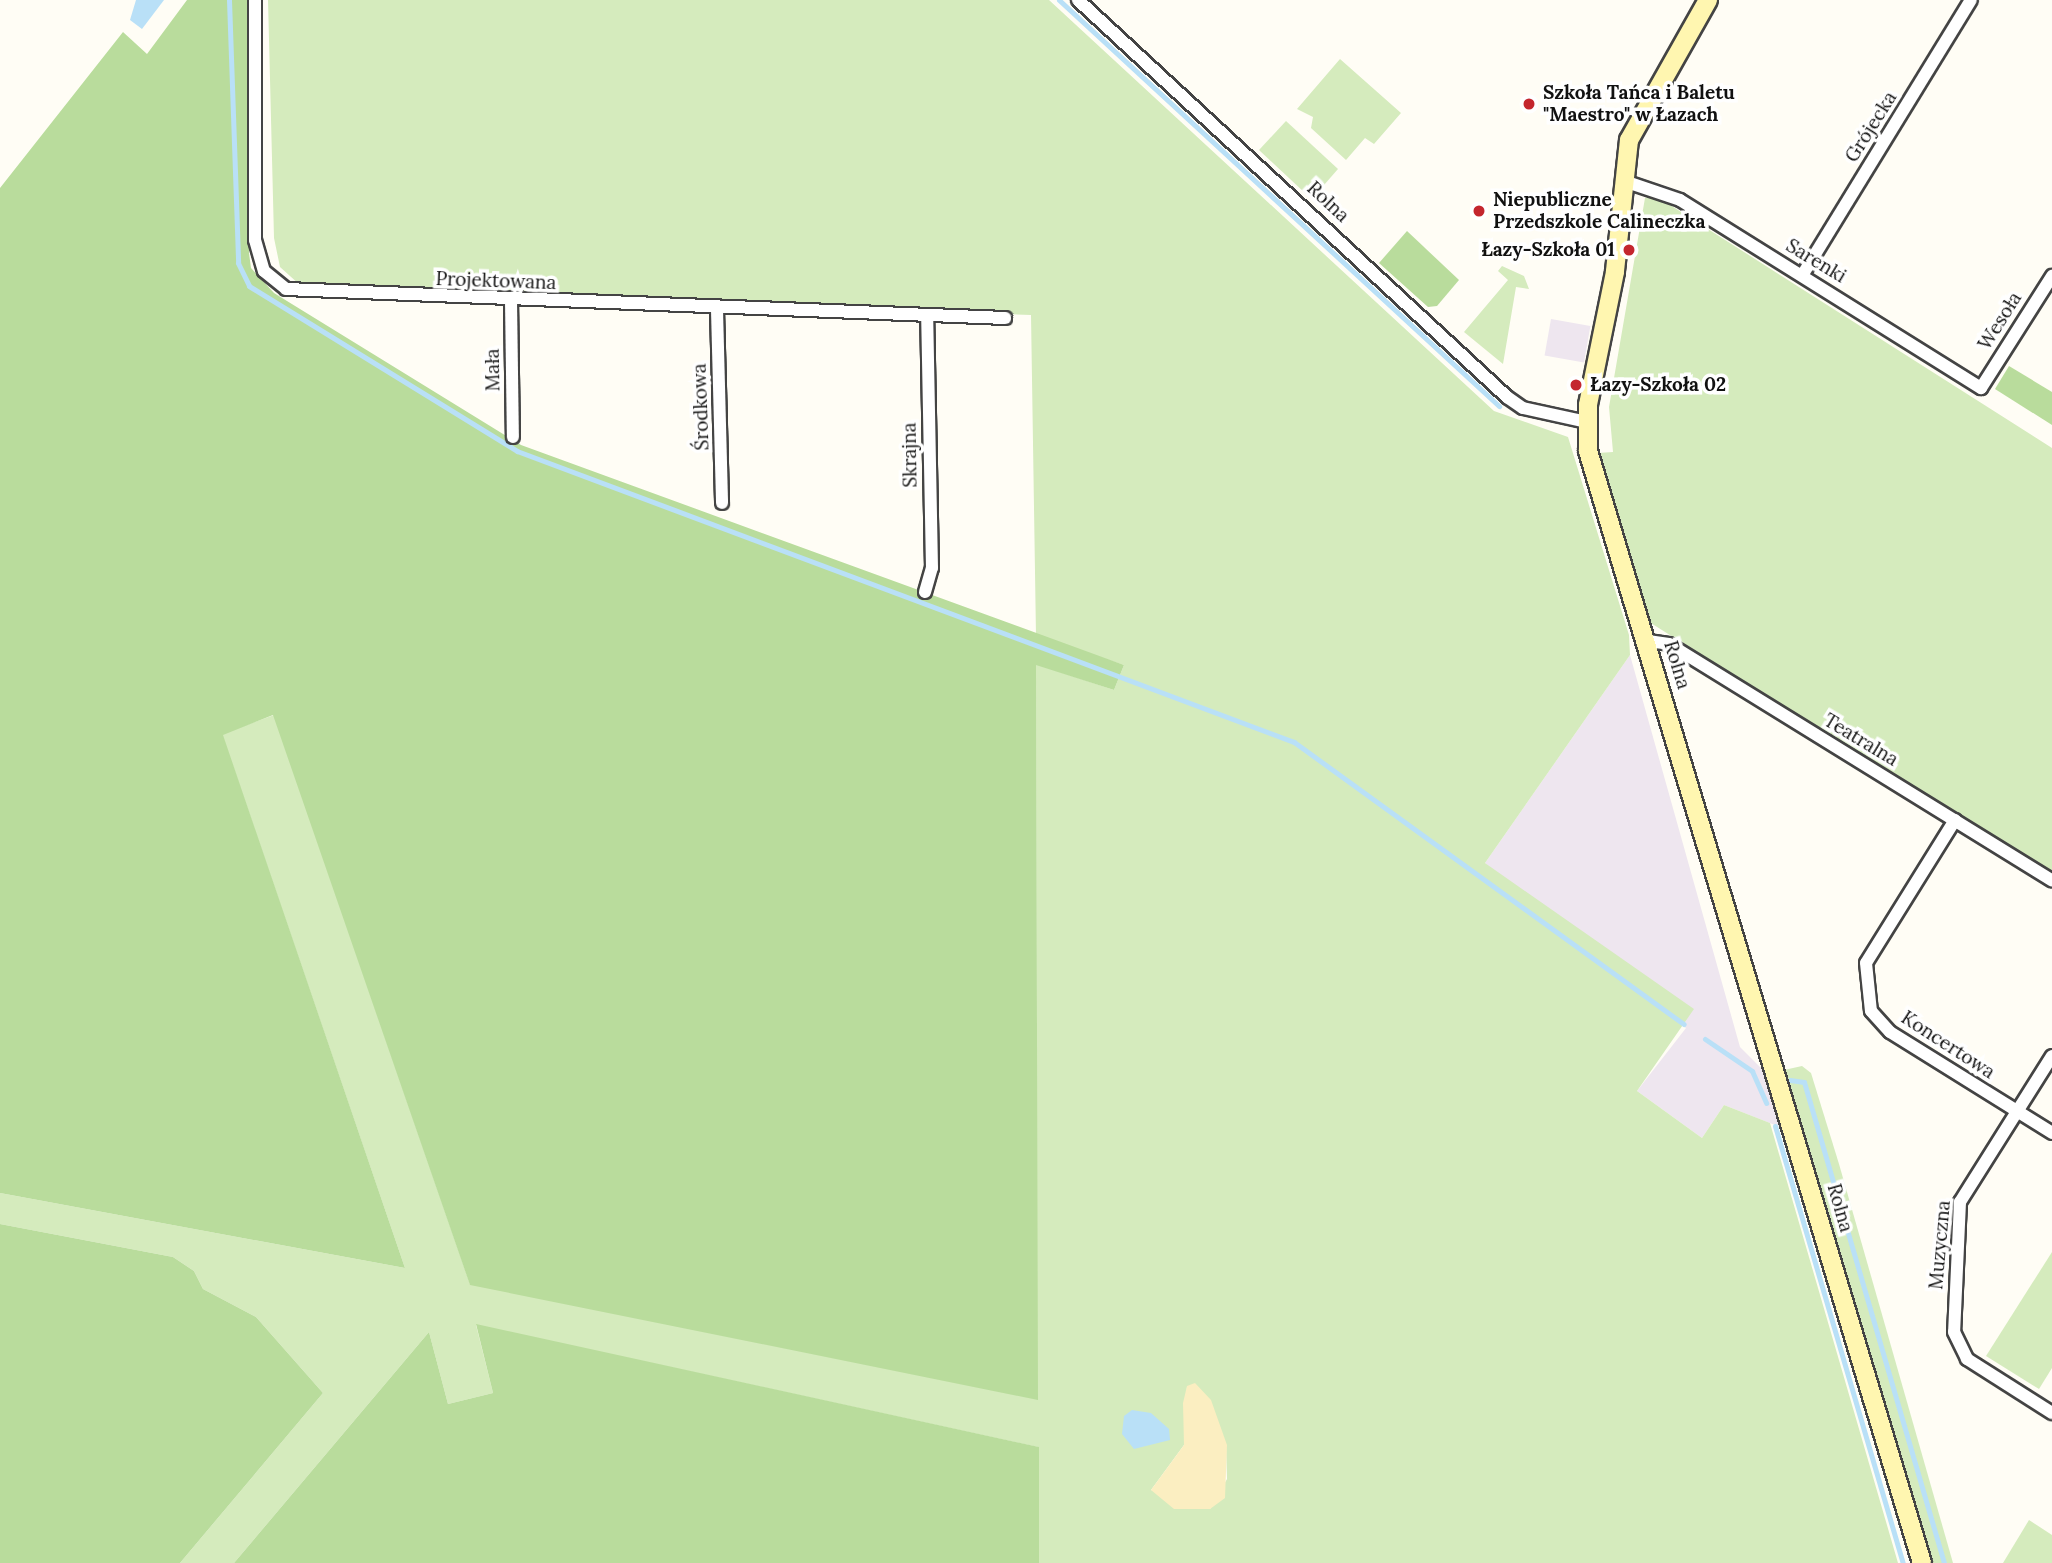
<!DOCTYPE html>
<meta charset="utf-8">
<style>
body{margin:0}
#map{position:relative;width:2052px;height:1563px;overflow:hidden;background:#fffdf5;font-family:Lora,serif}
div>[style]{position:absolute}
.industrial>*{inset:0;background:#eee6ef;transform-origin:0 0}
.green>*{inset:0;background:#d5ebbd}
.forest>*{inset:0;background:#b9dc9c}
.sand>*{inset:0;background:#fbeec1}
.water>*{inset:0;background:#b9e0f7}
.stream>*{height:5px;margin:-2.5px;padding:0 2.5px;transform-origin:2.5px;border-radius:2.5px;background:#b9e0f7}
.roads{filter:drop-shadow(2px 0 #444) drop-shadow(-2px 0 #444) drop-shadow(0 2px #444) drop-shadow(0 -2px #444)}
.street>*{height:12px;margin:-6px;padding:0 6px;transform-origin:6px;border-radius:6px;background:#fff}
.secondary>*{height:18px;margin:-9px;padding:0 9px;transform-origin:9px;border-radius:9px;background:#fff6b0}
.dots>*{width:19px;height:19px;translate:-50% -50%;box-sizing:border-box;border:4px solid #fff;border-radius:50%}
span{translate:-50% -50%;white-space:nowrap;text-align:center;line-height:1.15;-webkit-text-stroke:7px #fff;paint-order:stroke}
.poi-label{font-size:19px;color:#111;font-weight:700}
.left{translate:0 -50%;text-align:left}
.right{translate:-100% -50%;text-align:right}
.street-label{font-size:19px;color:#111}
</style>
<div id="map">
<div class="industrial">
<i style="left:1551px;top:319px;width:40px;height:37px;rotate:10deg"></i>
<i style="clip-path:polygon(1630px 655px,1740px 1047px,1762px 1069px,1780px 1127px,1724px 1105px,1702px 1138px,1637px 1091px,1686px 1028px,1485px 863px)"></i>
</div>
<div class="green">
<i style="clip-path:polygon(evenodd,268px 0,1049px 0,1494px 411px,1568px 437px,1629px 635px,1630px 655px,1485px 863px,1694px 1009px,1637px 1091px,1702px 1138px,1724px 1105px,1770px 1123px,1898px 1563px,1039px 1563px,1038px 1447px,476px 1325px,493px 1393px,448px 1404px,429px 1332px,234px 1563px,180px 1563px,323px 1393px,256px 1317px,203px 1289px,194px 1271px,173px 1257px,0 1224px,0 1193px,405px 1268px,222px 734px,274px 715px,470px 1284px,1037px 1399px,1036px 664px,1114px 690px,1124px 665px,1036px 636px,1031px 315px,300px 285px,280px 267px,274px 238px,268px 0,1187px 1386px,1226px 1445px,1227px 1479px,1210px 1509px,1151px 1490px,1184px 1445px,1187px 1386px)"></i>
<i style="clip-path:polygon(1340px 59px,1401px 113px,1374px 144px,1365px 138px,1346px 160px,1311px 128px,1313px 117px,1297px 109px)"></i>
<i style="clip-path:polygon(1286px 121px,1338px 169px,1317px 193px,1306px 194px,1259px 150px)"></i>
<i style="clip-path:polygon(1656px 196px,2052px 448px,2052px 875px,1646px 620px,1598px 453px,1613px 452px,1609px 407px,1645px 198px)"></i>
<i style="clip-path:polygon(1502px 266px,1524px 276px,1529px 289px,1516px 287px,1503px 364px,1464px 332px,1508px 280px,1498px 271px)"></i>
<i style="clip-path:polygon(1802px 1066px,1811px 1073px,1839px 1164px,1953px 1563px,1930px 1563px,1784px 1070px)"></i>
<i style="clip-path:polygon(2052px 1252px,2052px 1368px,2039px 1389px,1986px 1356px)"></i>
<i style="clip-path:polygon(2029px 1520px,2052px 1535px,2052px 1563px,2003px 1563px)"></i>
</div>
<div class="forest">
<i style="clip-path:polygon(187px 0,248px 0,249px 253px,251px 268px,274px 293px,521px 445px,1124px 665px,1114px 690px,1036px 665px,1038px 1400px,470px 1285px,273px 715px,223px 735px,405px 1268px,0 1193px,0 188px,123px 32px,147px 54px)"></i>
<i style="clip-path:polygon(1407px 231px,1459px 280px,1437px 306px,1428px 307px,1379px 263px)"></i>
<i style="clip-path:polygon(2009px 366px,2052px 392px,2052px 425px,1995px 389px)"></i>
<i style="clip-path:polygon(0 1224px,173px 1257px,194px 1271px,203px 1289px,256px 1317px,323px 1393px,180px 1563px,0 1563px)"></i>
<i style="clip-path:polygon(476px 1324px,1039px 1447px,1039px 1563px,234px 1563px,429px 1332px,448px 1404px,493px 1393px)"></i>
</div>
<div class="sand">
<i style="clip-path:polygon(1195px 1383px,1211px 1400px,1227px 1445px,1225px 1498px,1210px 1509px,1174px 1509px,1151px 1490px,1184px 1445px,1183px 1403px,1187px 1386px)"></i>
</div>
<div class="water">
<i style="clip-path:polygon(136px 0,164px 0,142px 29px,130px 20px)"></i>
<i style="clip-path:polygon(1132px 1410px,1151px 1413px,1169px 1429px,1170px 1440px,1134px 1449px,1122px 1434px,1124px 1416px)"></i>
</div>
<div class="stream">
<i style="left:229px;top:0;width:263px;rotate:88deg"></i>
<i style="left:238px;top:263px;width:25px;rotate:64deg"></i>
<i style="left:249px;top:286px;width:315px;rotate:31.6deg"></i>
<i style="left:517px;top:451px;width:830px;rotate:20.53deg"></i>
<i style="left:1294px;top:742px;width:481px;rotate:35.9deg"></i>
<i style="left:1059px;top:0;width:599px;rotate:42.7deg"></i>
<i style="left:1705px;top:1039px;width:57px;rotate:34.2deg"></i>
<i style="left:1752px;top:1071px;width:35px;rotate:66deg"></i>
<i style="left:1790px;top:1080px;width:14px;rotate:8deg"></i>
<i style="left:1804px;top:1082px;width:501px;rotate:73.77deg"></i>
<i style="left:1775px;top:1126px;width:455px;rotate:73.7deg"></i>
</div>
<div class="roads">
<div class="street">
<i style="left:255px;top:0;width:240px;rotate:90deg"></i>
<i style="left:255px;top:240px;width:32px;rotate:74deg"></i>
<i style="left:264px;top:271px;width:28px;rotate:39deg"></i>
<i style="left:286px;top:289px;width:720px;rotate:2.31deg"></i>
<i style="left:1078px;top:0;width:585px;rotate:42.78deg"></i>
<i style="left:1507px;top:397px;width:19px;rotate:35deg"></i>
<i style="left:1523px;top:408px;width:66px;rotate:12.3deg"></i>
<i style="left:1624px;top:181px;width:59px;rotate:18.7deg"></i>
<i style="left:1680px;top:200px;width:355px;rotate:32deg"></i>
<i style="left:1981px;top:388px;width:133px;rotate:-57.6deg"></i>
<i style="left:1803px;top:274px;width:321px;rotate:-58.5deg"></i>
<i style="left:511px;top:301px;width:136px;rotate:89.2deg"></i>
<i style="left:717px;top:310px;width:193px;rotate:88.5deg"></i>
<i style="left:925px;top:592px;width:25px;rotate:-74deg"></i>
<i style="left:932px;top:568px;width:252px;rotate:-91.1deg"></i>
<i style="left:1648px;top:641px;width:21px;rotate:8deg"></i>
<i style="left:1669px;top:644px;width:450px;rotate:31.7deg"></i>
<i style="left:1955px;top:820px;width:168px;rotate:121.9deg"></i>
<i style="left:1866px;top:963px;width:48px;rotate:84.1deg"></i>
<i style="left:1871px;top:1011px;width:28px;rotate:48deg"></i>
<i style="left:1890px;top:1032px;width:191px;rotate:31.9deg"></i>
<i style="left:2052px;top:1056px;width:173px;rotate:122.2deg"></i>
<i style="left:1960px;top:1202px;width:130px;rotate:92.6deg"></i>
<i style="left:1954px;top:1332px;width:30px;rotate:64deg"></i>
<i style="left:1967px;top:1359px;width:101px;rotate:32.4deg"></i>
</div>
<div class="secondary">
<i style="left:1708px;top:0;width:161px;rotate:119.4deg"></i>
<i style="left:1629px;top:140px;width:133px;rotate:96.1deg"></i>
<i style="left:1615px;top:272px;width:136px;rotate:101.5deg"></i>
<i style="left:1588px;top:405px;width:46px;rotate:90deg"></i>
<i style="left:1588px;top:451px;width:1161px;rotate:73.28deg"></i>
</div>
</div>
<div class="dots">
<i style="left:1529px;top:104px;background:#c4262e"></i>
<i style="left:1479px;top:211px;background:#c4262e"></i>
<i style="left:1629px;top:250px;background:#c4262e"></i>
<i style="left:1576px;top:385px;background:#c4262e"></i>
</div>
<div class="poi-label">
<span class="left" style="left:1543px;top:104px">Szkoła Tańca i Baletu<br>"Maestro" w Łazach</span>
<span class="left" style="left:1493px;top:211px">Niepubliczne<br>Przedszkole Calineczka</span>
<span class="right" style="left:1615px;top:250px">Łazy-Szkoła 01</span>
<span class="left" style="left:1590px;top:385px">Łazy-Szkoła 02</span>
</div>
<div class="street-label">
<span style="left:1871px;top:127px;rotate:-58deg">Grójecka</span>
<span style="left:1328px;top:202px;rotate:43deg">Rolna</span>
<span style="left:1816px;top:261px;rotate:31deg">Sarenki</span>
<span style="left:496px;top:281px;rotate:2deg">Projektowana</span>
<span style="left:2000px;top:321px;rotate:-58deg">Wesoła</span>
<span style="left:493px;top:370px;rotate:-91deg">Mała</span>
<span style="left:701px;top:407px;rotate:-92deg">Środkowa</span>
<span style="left:910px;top:455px;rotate:-91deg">Skrajna</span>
<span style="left:1677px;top:665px;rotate:73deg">Rolna</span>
<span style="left:1861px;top:740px;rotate:31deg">Teatralna</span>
<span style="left:1948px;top:1045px;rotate:33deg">Koncertowa</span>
<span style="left:1840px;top:1208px;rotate:74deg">Rolna</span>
<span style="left:1940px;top:1245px;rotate:-85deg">Muzyczna</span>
</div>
</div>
